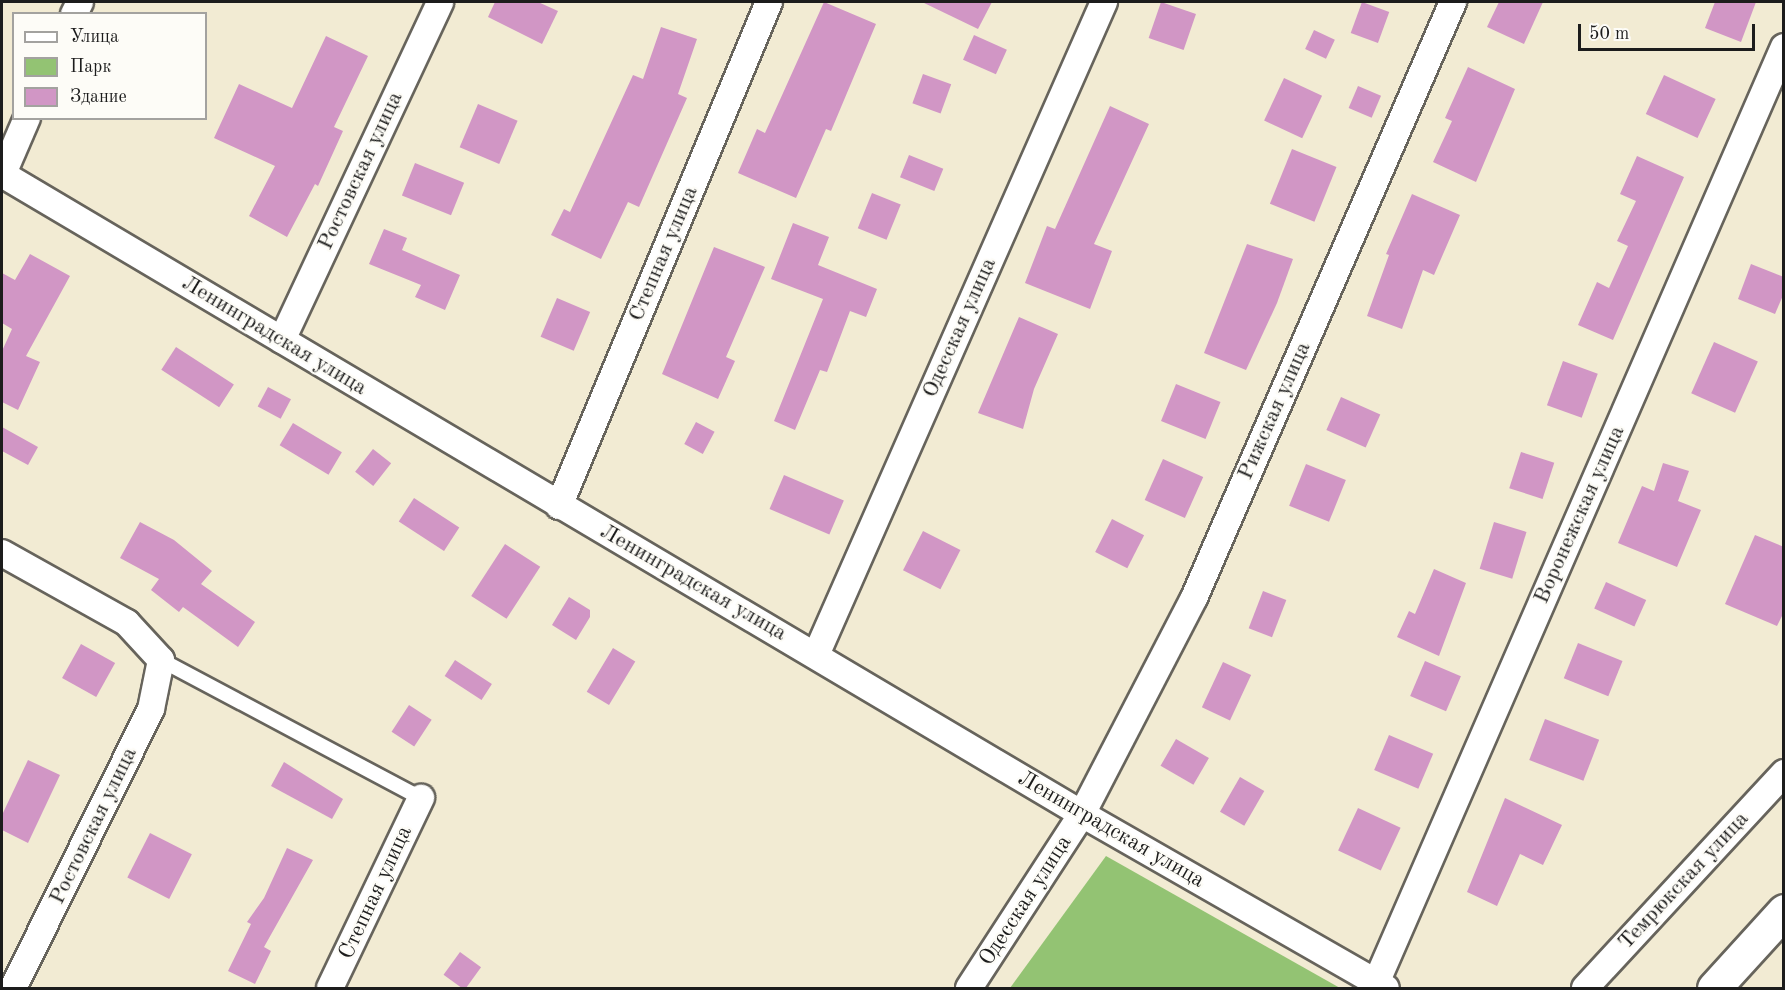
<!DOCTYPE html>
<meta charset="utf-8">
<style>
body{margin:0}
#map{position:relative;width:1785px;height:990px;overflow:hidden;background:#f2ebd3;font-family:"Old Standard TT",serif}
div>[style]{position:absolute}
.green>*{inset:0;background:#93c373}
.building>*{inset:0;background:#d196c5;transform-origin:0 0}
.roads{filter:drop-shadow(2px 0 #67645c) drop-shadow(-2px 0 #67645c) drop-shadow(0 2px #67645c) drop-shadow(0 -2px #67645c)}
.service>*{height:14px;margin:-7px;padding:0 7px;transform-origin:7px;border-radius:7px;background:#fff}
.minor>*{height:26px;margin:-13px;padding:0 13px;transform-origin:13px;border-radius:13px;background:#fff}
.trunk>*{height:33px;margin:-16.5px;padding:0 16.5px;transform-origin:16.5px;border-radius:16.5px;background:#fff}
span{translate:-50% -50%;white-space:nowrap;text-align:center;line-height:1.15;-webkit-text-stroke:4.5px #fdfcf7;paint-order:stroke}
.street-label{font-size:22px;color:#1c1c1c}
.frame{position:absolute;inset:0;border:3px solid #1c1c1c;pointer-events:none}
.legend{position:absolute;left:12px;top:12px;width:195px;height:108px;box-sizing:border-box;background:#fdfcf7;border:2px solid #a3a29f;margin:0;padding:8px 10px;list-style:none;font-size:18px;color:#1c1c1c}
.legend li{display:flex;align-items:center;gap:12px;height:30px}
.legend b{width:30px;border:2px solid #a3a29f}
.scale{position:absolute;left:1578px;top:24px;width:177px;height:27px;box-sizing:border-box;border:3px solid #1c1c1c;border-top:0;padding-left:8px;font-size:18px;line-height:21px;white-space:nowrap;color:#1c1c1c;-webkit-text-stroke:4px #fdfcf7;paint-order:stroke}
</style>
<div id="map">
<div class="green">
<i style="clip-path:polygon(1106px 856px,1340px 988px,1010px 988px)"></i>
</div>
<div class="building">
<i style="clip-path:polygon(495px 2px,538px 2px,558px 11px,542px 44px,488px 17px)"></i>
<i style="clip-path:polygon(824px 2px,876px 24px,831px 131px,826px 129px,796px 198px,738px 173px,757px 129px,765px 133px)"></i>
<i style="clip-path:polygon(922px 2px,992px 2px,978px 29px)"></i>
<i style="left:1161px;top:2px;width:37px;height:38px;rotate:19deg"></i>
<i style="left:1362px;top:2px;width:29px;height:33px;rotate:20deg"></i>
<i style="clip-path:polygon(1499px 2px,1543px 2px,1524px 44px,1487px 27px)"></i>
<i style="clip-path:polygon(1715px 2px,1756px 2px,1741px 42px,1705px 28px)"></i>
<i style="clip-path:polygon(661px 27px,697px 39px,678px 94px,687px 98px,639px 207px,628px 202px,601px 259px,551px 235px,564px 209px,570px 212px,633px 75px,643px 79px)"></i>
<i style="left:1314px;top:30px;width:23px;height:21px;rotate:25deg"></i>
<i style="left:974px;top:35px;width:36px;height:27px;rotate:24deg"></i>
<i style="clip-path:polygon(326px 36px,368px 56px,334px 127px,343px 131px,318px 186px,315px 184px,287px 237px,249px 216px,275px 166px,214px 138px,239px 84px,292px 108px)"></i>
<i style="clip-path:polygon(1468px 67px,1515px 89px,1476px 182px,1433px 162px,1452px 121px,1445px 118px)"></i>
<i style="left:923px;top:74px;width:30px;height:31px;rotate:20deg"></i>
<i style="left:1664px;top:75px;width:57px;height:43px;rotate:25deg"></i>
<i style="left:1284px;top:78px;width:42px;height:47px;rotate:25deg"></i>
<i style="left:1358px;top:86px;width:25px;height:24px;rotate:23deg"></i>
<i style="left:478px;top:104px;width:43px;height:47px;rotate:23deg"></i>
<i style="clip-path:polygon(1110px 106px,1149px 124px,1094px 244px,1112px 251px,1090px 309px,1025px 283px,1047px 226px,1055px 229px)"></i>
<i style="left:1292px;top:149px;width:48px;height:59px;rotate:22deg"></i>
<i style="left:909px;top:155px;width:37px;height:24px;rotate:22deg"></i>
<i style="clip-path:polygon(1637px 156px,1684px 177px,1613px 340px,1578px 325px,1597px 282px,1609px 288px,1628px 246px,1617px 241px,1636px 201px,1620px 194px)"></i>
<i style="left:415px;top:163px;width:53px;height:35px;rotate:22deg"></i>
<i style="left:872px;top:193px;width:31px;height:38px;rotate:22deg"></i>
<i style="clip-path:polygon(1412px 194px,1460px 215px,1434px 275px,1423px 270px,1402px 329px,1367px 316px,1389px 255px,1386px 254px)"></i>
<i style="clip-path:polygon(793px 223px,829px 237px,818px 265px,877px 289px,866px 317px,850px 311px,827px 372px,820px 370px,795px 430px,774px 421px,823px 299px,771px 279px)"></i>
<i style="clip-path:polygon(384px 229px,407px 238px,402px 250px,460px 275px,445px 310px,415px 297px,421px 285px,369px 264px)"></i>
<i style="clip-path:polygon(1247px 244px,1293px 259px,1277px 303px,1246px 370px,1204px 353px)"></i>
<i style="clip-path:polygon(714px 247px,765px 267px,726px 357px,735px 361px,718px 399px,662px 374px)"></i>
<i style="clip-path:polygon(30px 254px,70px 276px,26px 356px,40px 362px,18px 410px,2px 402px,2px 351px,12px 329px,2px 323px,2px 273px,15px 280px)"></i>
<i style="clip-path:polygon(1751px 264px,1784px 277px,1784px 293px,1775px 314px,1738px 299px)"></i>
<i style="left:557px;top:298px;width:36px;height:42px;rotate:23deg"></i>
<i style="clip-path:polygon(1019px 317px,1058px 334px,1034px 389px,1023px 429px,978px 413px)"></i>
<i style="left:1714px;top:342px;width:48px;height:56px;rotate:24deg"></i>
<i style="left:176px;top:347px;width:69px;height:27px;rotate:33deg"></i>
<i style="left:1563px;top:361px;width:37px;height:47px;rotate:20deg"></i>
<i style="left:1176px;top:384px;width:48px;height:40px;rotate:22deg"></i>
<i style="left:268px;top:387px;width:26px;height:22px;rotate:28deg"></i>
<i style="left:1341px;top:397px;width:43px;height:36px;rotate:24deg"></i>
<i style="left:696px;top:422px;width:21px;height:25px;rotate:28deg"></i>
<i style="left:293px;top:423px;width:57px;height:26px;rotate:31deg"></i>
<i style="clip-path:polygon(2px 427px,38px 447px,28px 465px,2px 451px)"></i>
<i style="left:373px;top:449px;width:23px;height:29px;rotate:38deg"></i>
<i style="left:1521px;top:452px;width:35px;height:38px;rotate:18deg"></i>
<i style="left:1163px;top:459px;width:44px;height:45px;rotate:24deg"></i>
<i style="clip-path:polygon(1663px 463px,1689px 471px,1678px 501px,1701px 510px,1677px 567px,1618px 543px,1642px 486px,1654px 491px)"></i>
<i style="left:1306px;top:464px;width:43px;height:45px;rotate:22deg"></i>
<i style="left:784px;top:475px;width:65px;height:37px;rotate:23deg"></i>
<i style="left:414px;top:498px;width:54px;height:28px;rotate:33deg"></i>
<i style="left:1112px;top:519px;width:36px;height:37px;rotate:27deg"></i>
<i style="clip-path:polygon(140px 522px,174px 540px,212px 571px,201px 584px,255px 622px,238px 647px,183px 607px,179px 612px,151px 590px,159px 579px,120px 558px)"></i>
<i style="left:1494px;top:522px;width:34px;height:49px;rotate:17deg"></i>
<i style="left:923px;top:531px;width:42px;height:44px;rotate:27deg"></i>
<i style="clip-path:polygon(1755px 535px,1784px 547px,1784px 612px,1777px 626px,1725px 604px)"></i>
<i style="left:505px;top:544px;width:42px;height:62px;rotate:33deg"></i>
<i style="clip-path:polygon(1434px 569px,1466px 583px,1439px 656px,1397px 637px,1409px 611px,1415px 614px)"></i>
<i style="left:1606px;top:582px;width:44px;height:29px;rotate:24deg"></i>
<i style="left:1263px;top:591px;width:25px;height:40px;rotate:21deg"></i>
<i style="clip-path:polygon(569px 597px,590px 610px,590px 617px,576px 640px,552px 625px)"></i>
<i style="left:1578px;top:643px;width:48px;height:38px;rotate:22deg"></i>
<i style="left:81px;top:644px;width:39px;height:39px;rotate:29deg"></i>
<i style="left:613px;top:648px;width:26px;height:51px;rotate:31deg"></i>
<i style="left:455px;top:660px;width:44px;height:19px;rotate:33deg"></i>
<i style="left:1425px;top:661px;width:39px;height:38px;rotate:23deg"></i>
<i style="left:1223px;top:662px;width:31px;height:50px;rotate:25deg"></i>
<i style="left:409px;top:705px;width:27px;height:32px;rotate:33deg"></i>
<i style="left:1545px;top:719px;width:58px;height:44px;rotate:21deg"></i>
<i style="left:1389px;top:735px;width:48px;height:38px;rotate:23deg"></i>
<i style="left:1176px;top:739px;width:38px;height:31px;rotate:30deg"></i>
<i style="clip-path:polygon(28px 760px,60px 775px,28px 843px,2px 830px,2px 815px)"></i>
<i style="clip-path:polygon(284px 762px,343px 799px,332px 819px,271px 786px)"></i>
<i style="left:1240px;top:777px;width:28px;height:40px;rotate:30deg"></i>
<i style="clip-path:polygon(1505px 798px,1562px 825px,1543px 865px,1520px 854px,1497px 906px,1467px 892px)"></i>
<i style="left:1358px;top:808px;width:47px;height:47px;rotate:25deg"></i>
<i style="left:150px;top:833px;width:47px;height:50px;rotate:27deg"></i>
<i style="clip-path:polygon(287px 848px,313px 860px,264px 947px,271px 951px,255px 984px,228px 971px,251px 924px,247px 922px,264px 898px)"></i>
<i style="left:460px;top:952px;width:26px;height:28px;rotate:36deg"></i>
</div>
<div class="roads">
<div class="service">
<i style="left:161px;top:660px;width:294px;rotate:28deg"></i>
</div>
<div class="minor">
<i style="left:74px;top:14px;width:13px;rotate:-63deg"></i>
<i style="left:2px;top:174px;width:1255px;rotate:30.65deg"></i>
<i style="left:1082px;top:814px;width:350px;rotate:29.8deg"></i>
<i style="left:2px;top:176px;width:63px;rotate:-66.7deg"></i>
<i style="left:282px;top:340px;width:373px;rotate:-64.9deg"></i>
<i style="left:559px;top:506px;width:546px;rotate:-67.38deg"></i>
<i style="left:2px;top:553px;width:143px;rotate:29.2deg"></i>
<i style="left:127px;top:623px;width:50px;rotate:47.4deg"></i>
<i style="left:161px;top:660px;width:50px;rotate:101.5deg"></i>
<i style="left:151px;top:709px;width:311px;rotate:116.3deg"></i>
<i style="left:816px;top:655px;width:714px;rotate:-66.2deg"></i>
<i style="left:1376px;top:983px;width:1021px;rotate:-66.45deg"></i>
<i style="left:330px;top:988px;width:211px;rotate:-64.4deg"></i>
<i style="left:969px;top:988px;width:207px;rotate:-57deg"></i>
<i style="left:1082px;top:814px;width:243px;rotate:-62.6deg"></i>
<i style="left:1194px;top:598px;width:650px;rotate:-66.51deg"></i>
<i style="left:1585px;top:988px;width:293px;rotate:-47.2deg"></i>
</div>
<div class="trunk">
<i style="left:1714px;top:988px;width:104px;rotate:-47.7deg"></i>
</div>
</div>
<div class="street-label">
<span style="left:361px;top:171px;rotate:-65deg">Ростовская улица</span>
<span style="left:664px;top:254px;rotate:-67deg">Степная улица</span>
<span style="left:960px;top:328px;rotate:-66deg">Одесская улица</span>
<span style="left:274px;top:336px;rotate:31deg">Ленинградская улица</span>
<span style="left:1275px;top:411px;rotate:-66deg">Рижская улица</span>
<span style="left:1580px;top:515px;rotate:-66deg">Воронежская улица</span>
<span style="left:693px;top:583px;rotate:30deg">Ленинградская улица</span>
<span style="left:94px;top:826px;rotate:-64deg">Ростовская улица</span>
<span style="left:1111px;top:830px;rotate:30deg">Ленинградская улица</span>
<span style="left:1684px;top:881px;rotate:-47deg">Темрюкская улица</span>
<span style="left:376px;top:893px;rotate:-65deg">Степная улица</span>
<span style="left:1026px;top:901px;rotate:-57deg">Одесская улица</span>
</div>
<div class="frame"></div>
<ul class="legend">
<li><b style="height:8px;background:#fff"></b>Улица</li>
<li><b style="height:16px;background:#93c373"></b>Парк</li>
<li><b style="height:16px;background:#d196c5"></b>Здание</li>
</ul>
<div class="scale">50 m</div>
</div>
